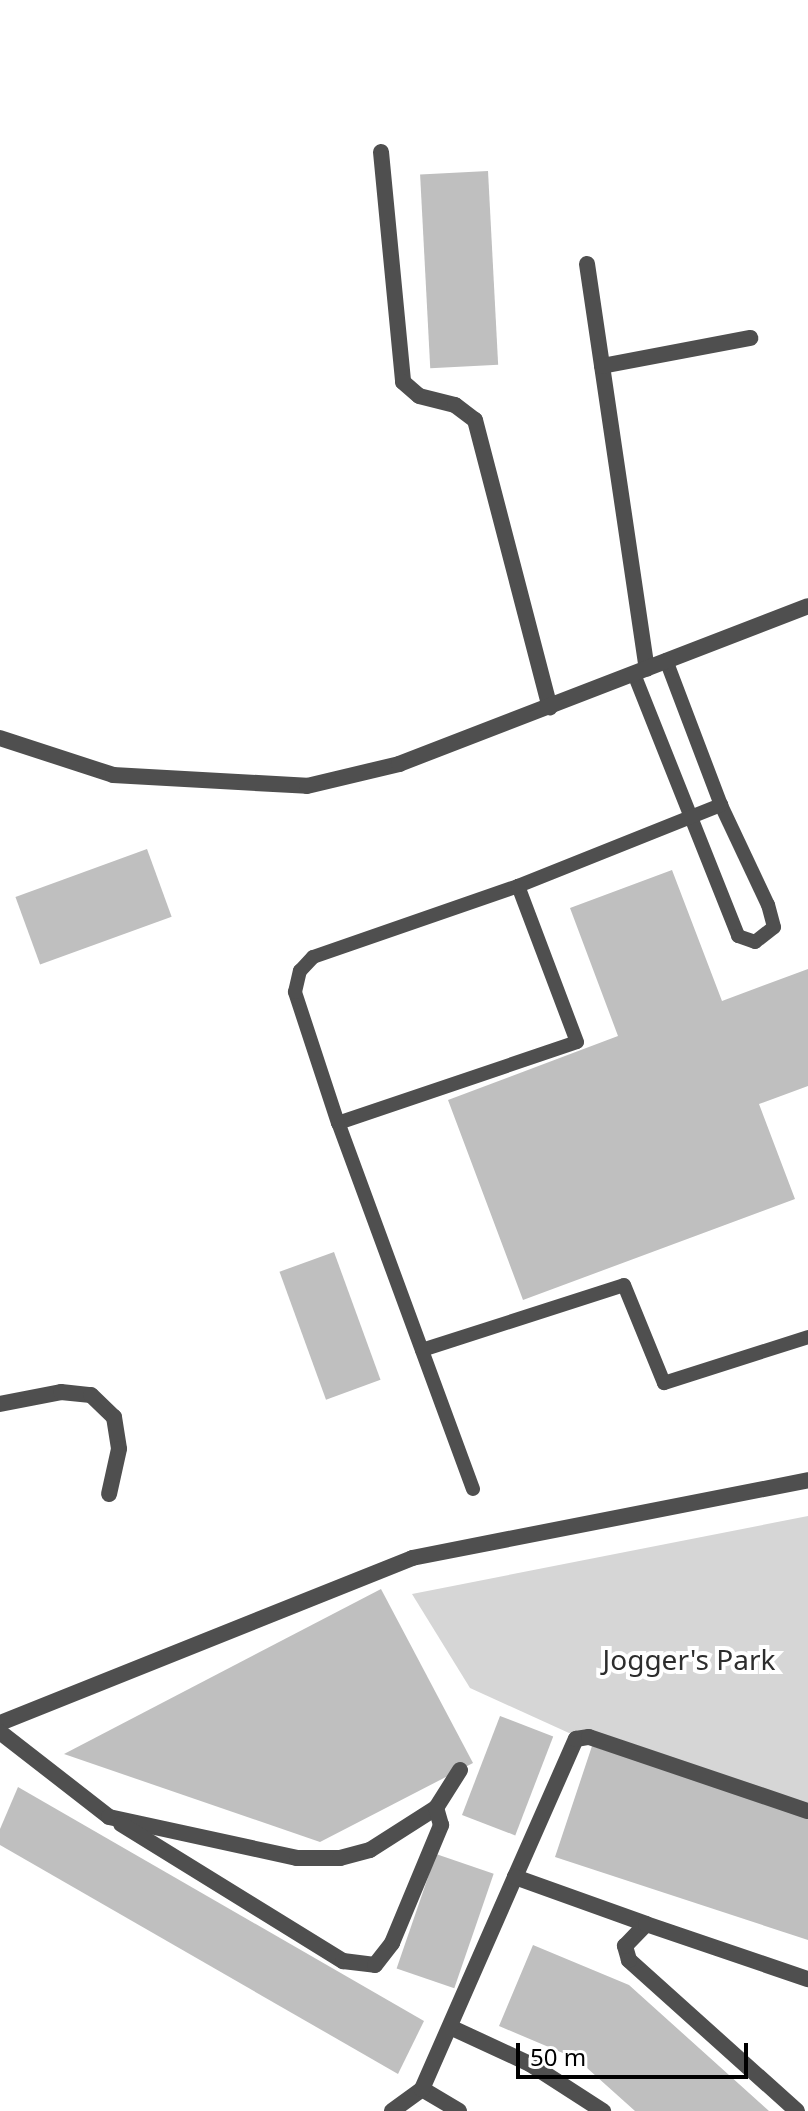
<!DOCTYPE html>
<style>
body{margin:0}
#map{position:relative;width:808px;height:2111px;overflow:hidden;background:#fff;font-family:"Noto Sans",sans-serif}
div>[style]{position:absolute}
.green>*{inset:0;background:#d6d6d6}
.building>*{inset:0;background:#bfbfbf;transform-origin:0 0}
.lane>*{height:14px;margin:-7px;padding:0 7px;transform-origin:7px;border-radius:7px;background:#4f4f4f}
.street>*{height:16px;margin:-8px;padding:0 8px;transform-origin:8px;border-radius:8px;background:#4f4f4f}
span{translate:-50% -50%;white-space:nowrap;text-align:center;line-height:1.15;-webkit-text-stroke:8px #fff;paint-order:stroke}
.park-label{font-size:28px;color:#2d2d2d}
.scale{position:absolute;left:516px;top:2043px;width:232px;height:36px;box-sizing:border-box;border:4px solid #000;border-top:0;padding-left:10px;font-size:24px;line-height:28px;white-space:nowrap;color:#000;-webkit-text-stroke:6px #fff;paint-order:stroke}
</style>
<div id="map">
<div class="green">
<i style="clip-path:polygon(808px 1516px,808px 1831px,701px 1793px,470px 1688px,412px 1594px)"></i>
</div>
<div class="building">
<i style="left:488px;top:171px;width:194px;height:68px;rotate:87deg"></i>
<i style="left:147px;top:849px;width:72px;height:140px;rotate:70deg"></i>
<i style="clip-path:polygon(672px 870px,722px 1001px,808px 969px,808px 1086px,759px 1104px,795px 1199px,523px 1300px,448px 1100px,618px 1036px,570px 908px)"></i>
<i style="left:334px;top:1252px;width:136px;height:58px;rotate:70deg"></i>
<i style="clip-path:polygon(381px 1589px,473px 1763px,320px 1842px,64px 1754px)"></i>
<i style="left:500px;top:1716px;width:57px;height:106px;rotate:21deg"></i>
<i style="clip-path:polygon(592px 1746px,808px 1816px,808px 1940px,555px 1857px)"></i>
<i style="clip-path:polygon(18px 1787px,424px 2021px,398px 2074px,0 1845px,0 1829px)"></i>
<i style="left:436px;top:1854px;width:61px;height:121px;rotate:19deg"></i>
<i style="clip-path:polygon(533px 1945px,629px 1985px,769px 2111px,635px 2111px,577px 2059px,499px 2026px)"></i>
</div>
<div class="lane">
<i style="left:634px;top:674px;width:282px;rotate:68.3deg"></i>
<i style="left:738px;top:936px;width:18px;rotate:19deg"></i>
<i style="left:755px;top:942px;width:24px;rotate:-38deg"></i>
<i style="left:774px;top:927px;width:23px;rotate:-105deg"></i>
<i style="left:768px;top:905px;width:110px;rotate:-115.2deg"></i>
<i style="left:721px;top:805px;width:155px;rotate:-110.8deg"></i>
<i style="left:338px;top:1123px;width:252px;rotate:-18.7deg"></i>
<i style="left:577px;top:1042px;width:167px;rotate:-110.7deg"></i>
<i style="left:422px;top:1350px;width:212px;rotate:-17.8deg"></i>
<i style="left:624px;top:1285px;width:106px;rotate:67.8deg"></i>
<i style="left:664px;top:1383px;width:151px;rotate:-17.7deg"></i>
<i style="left:473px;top:1489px;width:390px;rotate:-110.2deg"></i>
<i style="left:338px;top:1123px;width:138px;rotate:-108.2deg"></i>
<i style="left:295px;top:992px;width:22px;rotate:-77deg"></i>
<i style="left:300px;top:971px;width:19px;rotate:-47deg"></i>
<i style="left:313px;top:957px;width:217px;rotate:-19.1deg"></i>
<i style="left:518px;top:886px;width:219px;rotate:-21.8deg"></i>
</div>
<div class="street">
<i style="left:381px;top:152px;width:231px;rotate:84.5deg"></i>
<i style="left:403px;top:382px;width:21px;rotate:41deg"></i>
<i style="left:419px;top:396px;width:37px;rotate:14deg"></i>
<i style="left:455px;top:405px;width:25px;rotate:37deg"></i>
<i style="left:475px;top:420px;width:297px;rotate:75.4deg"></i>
<i style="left:587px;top:264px;width:409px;rotate:81.6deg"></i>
<i style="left:602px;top:366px;width:151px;rotate:-10.7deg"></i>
<i style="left:0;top:738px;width:119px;rotate:18.1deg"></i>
<i style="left:113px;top:775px;width:194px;rotate:3.2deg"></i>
<i style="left:307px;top:786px;width:95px;rotate:-13.4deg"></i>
<i style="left:399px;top:764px;width:438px;rotate:-21.1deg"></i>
<i style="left:0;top:1404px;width:62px;rotate:-11.1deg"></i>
<i style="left:61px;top:1392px;width:30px;rotate:6deg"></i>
<i style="left:91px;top:1395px;width:32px;rotate:44deg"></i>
<i style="left:114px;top:1417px;width:32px;rotate:81deg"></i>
<i style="left:119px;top:1449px;width:46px;rotate:102.5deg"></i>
<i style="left:0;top:1723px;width:444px;rotate:-21.8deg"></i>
<i style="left:412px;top:1558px;width:404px;rotate:-11.1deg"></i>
<i style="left:0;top:1732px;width:138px;rotate:37.9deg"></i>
<i style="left:109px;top:1817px;width:192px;rotate:12.3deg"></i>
<i style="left:297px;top:1858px;width:43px"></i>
<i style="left:340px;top:1858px;width:31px;rotate:-15deg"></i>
<i style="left:370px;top:1850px;width:78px;rotate:-32.5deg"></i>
<i style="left:436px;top:1808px;width:45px;rotate:-57.7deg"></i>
<i style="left:121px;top:1824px;width:261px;rotate:31.7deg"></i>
<i style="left:343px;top:1961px;width:32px;rotate:7deg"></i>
<i style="left:375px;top:1965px;width:28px;rotate:-52deg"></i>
<i style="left:392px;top:1943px;width:128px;rotate:-67.4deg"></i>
<i style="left:441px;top:1825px;width:18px;rotate:-106deg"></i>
<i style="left:515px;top:1877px;width:151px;rotate:-66.2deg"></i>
<i style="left:576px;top:1739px;width:13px;rotate:-9deg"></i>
<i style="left:589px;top:1737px;width:231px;rotate:18.7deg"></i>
<i style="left:450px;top:2027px;width:88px;rotate:24.8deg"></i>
<i style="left:530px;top:2064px;width:87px;rotate:32.8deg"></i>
<i style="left:422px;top:2089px;width:43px;rotate:30.7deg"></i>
<i style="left:392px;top:2111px;width:37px;rotate:-36deg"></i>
<i style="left:422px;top:2089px;width:232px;rotate:-66.3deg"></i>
<i style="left:515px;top:1877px;width:139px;rotate:19.7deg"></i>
<i style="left:797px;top:2111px;width:226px;rotate:-138.1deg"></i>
<i style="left:629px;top:1960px;width:15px;rotate:-106deg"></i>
<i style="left:625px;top:1946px;width:30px;rotate:-46deg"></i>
<i style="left:646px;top:1924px;width:171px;rotate:18.8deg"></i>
</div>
<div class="park-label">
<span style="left:689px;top:1659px">Jogger's Park</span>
</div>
<div class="scale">50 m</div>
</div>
